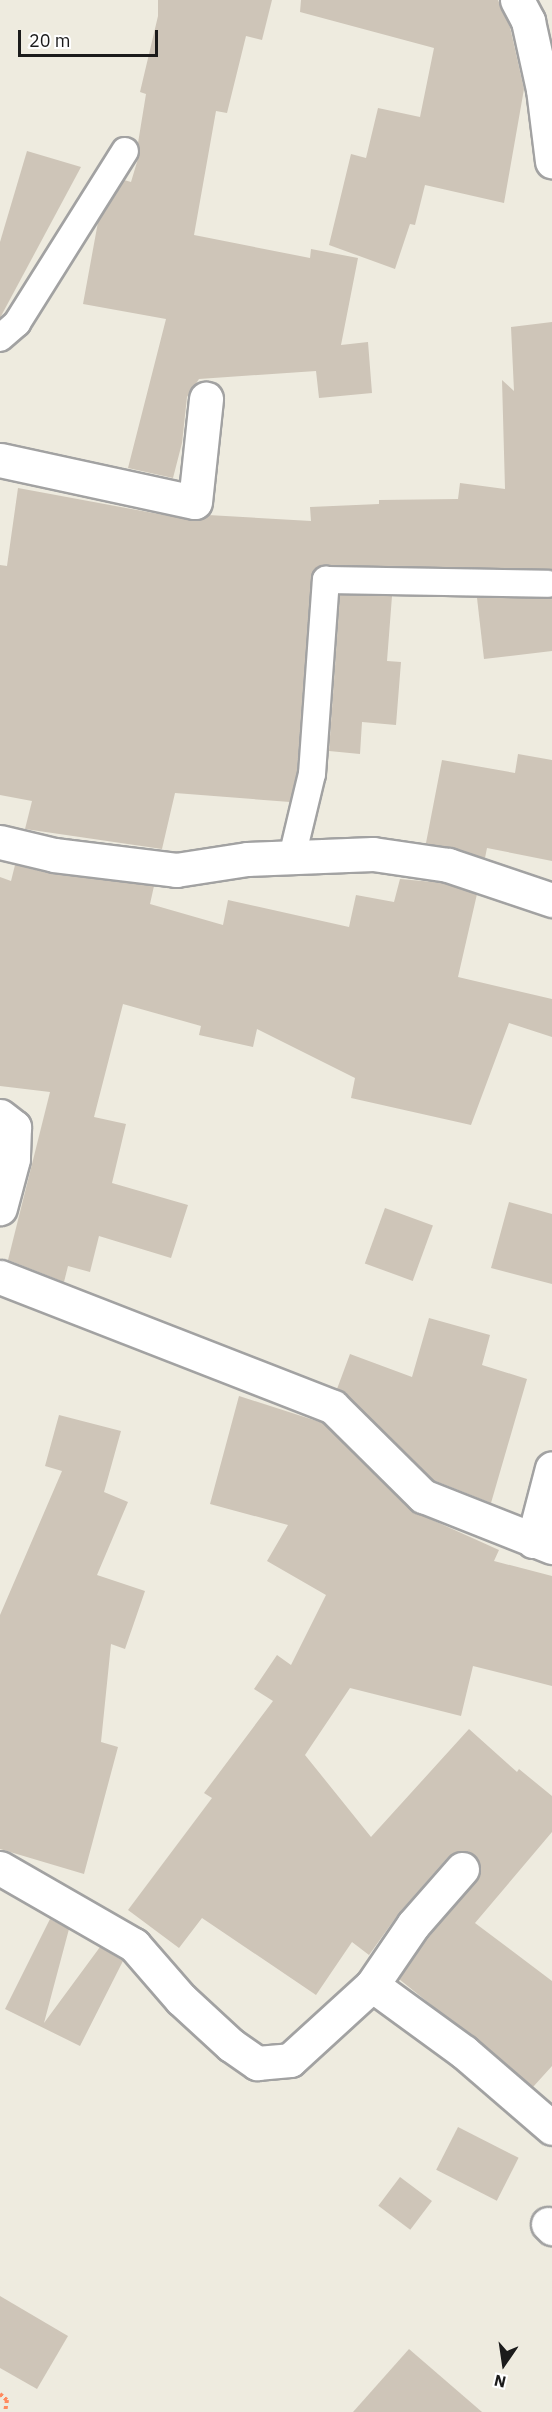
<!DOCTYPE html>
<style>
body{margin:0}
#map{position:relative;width:552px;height:2412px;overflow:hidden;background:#eeebdf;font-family:"IBM Plex Sans",sans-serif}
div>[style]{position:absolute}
.building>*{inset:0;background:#cec5b8;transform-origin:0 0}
.path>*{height:4px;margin-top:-2px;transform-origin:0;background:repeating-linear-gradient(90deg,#ff8a5f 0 3px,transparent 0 6px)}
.roads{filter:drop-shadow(2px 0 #a2a2a2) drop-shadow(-2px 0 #a2a2a2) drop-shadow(0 2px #a2a2a2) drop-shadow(0 -2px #a2a2a2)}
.service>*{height:26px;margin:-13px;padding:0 13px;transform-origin:13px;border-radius:13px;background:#fff}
.minor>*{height:33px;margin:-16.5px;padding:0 16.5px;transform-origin:16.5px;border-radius:16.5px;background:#fff}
span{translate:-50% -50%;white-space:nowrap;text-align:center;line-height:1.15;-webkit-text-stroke:5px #fff;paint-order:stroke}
.north{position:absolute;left:474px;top:2334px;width:60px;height:60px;-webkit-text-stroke:4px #fff;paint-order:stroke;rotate:193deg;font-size:16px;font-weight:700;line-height:24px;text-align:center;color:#1b1b1b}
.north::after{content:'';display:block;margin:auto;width:21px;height:27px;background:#1b1b1b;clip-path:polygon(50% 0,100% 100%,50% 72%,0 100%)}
.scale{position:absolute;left:18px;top:30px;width:140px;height:27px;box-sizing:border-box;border:3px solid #1b1b1b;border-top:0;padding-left:8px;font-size:18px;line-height:21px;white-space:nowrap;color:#1b1b1b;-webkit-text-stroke:4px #fff;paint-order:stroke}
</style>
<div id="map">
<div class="building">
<i style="clip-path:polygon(158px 0,272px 0,262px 40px,246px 36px,227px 113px,216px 111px,194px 235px,310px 258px,311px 249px,358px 258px,341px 345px,368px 342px,372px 393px,319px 398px,316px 371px,199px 379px,187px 397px,182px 443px,173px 478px,128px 468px,166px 319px,83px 304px,98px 222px,124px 180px,131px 182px,140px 152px,138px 143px,146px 94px,140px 92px,158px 16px)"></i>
<i style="clip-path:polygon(301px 0,498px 0,510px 27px,524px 89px,504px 203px,425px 185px,415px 225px,410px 224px,395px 269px,329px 245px,351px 154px,366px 158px,378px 108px,420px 117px,434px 48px,300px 12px)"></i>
<i style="clip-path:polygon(27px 151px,81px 167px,0 318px,0 242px)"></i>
<i style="clip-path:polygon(552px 322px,552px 570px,320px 567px,311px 579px,297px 772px,290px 802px,175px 793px,162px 849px,25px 829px,32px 801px,0 795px,0 565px,7px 566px,18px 488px,191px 520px,208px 515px,311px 521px,310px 507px,379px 504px,379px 500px,458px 499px,460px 483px,505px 489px,502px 380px,514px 391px,511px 327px)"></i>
<i style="clip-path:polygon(340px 595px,392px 596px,387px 661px,401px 662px,396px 725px,362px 722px,360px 754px,329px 751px)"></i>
<i style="clip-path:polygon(477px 598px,552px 598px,552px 651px,484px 659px)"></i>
<i style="clip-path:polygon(518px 754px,552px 760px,552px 861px,487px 848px,485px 858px,426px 843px,442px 760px,515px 773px)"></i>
<i style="clip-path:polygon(15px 865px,52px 874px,154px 886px,150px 904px,223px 925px,228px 900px,349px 927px,356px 895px,394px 902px,400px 879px,444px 883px,477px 894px,458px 977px,552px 999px,552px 1037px,509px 1023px,471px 1125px,351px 1098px,355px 1078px,257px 1029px,253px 1047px,199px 1035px,201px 1026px,123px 1004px,94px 1117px,126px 1124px,112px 1183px,188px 1205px,171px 1258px,99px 1236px,90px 1272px,68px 1266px,64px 1282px,8px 1260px,50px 1092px,0 1086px,0 877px,11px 881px)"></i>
<i style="clip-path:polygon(509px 1202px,552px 1214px,552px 1284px,491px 1268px)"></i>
<i style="left:385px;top:1208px;width:51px;height:59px;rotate:20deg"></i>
<i style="clip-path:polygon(429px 1318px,490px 1335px,482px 1365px,527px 1379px,491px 1503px,433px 1480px,337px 1389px,350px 1354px,412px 1377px)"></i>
<i style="clip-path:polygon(239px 1396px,323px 1423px,410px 1510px,499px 1550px,494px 1561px,552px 1576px,552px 1686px,473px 1666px,461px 1716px,350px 1688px,305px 1755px,371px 1837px,469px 1729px,517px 1772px,519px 1769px,552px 1796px,552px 1832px,475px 1923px,552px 1981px,552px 2066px,533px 2087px,399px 1979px,428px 1936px,476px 1881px,480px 1864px,466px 1851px,448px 1857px,399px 1913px,369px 1955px,352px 1942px,316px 1995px,202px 1918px,179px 1948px,128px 1910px,212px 1798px,204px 1793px,273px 1701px,254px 1689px,277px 1655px,291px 1665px,326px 1595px,267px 1561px,288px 1525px,210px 1504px)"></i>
<i style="clip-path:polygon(59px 1415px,121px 1431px,104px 1492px,128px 1502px,97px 1575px,145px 1591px,125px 1649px,111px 1644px,101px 1742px,118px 1747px,84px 1874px,0 1849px,0 1615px,62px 1471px,45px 1466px)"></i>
<i style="clip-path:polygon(50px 1919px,69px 1929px,44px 2023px,100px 1947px,123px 1961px,80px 2046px,5px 2009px)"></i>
<i style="left:458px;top:2127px;width:68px;height:48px;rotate:27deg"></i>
<i style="left:400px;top:2177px;width:40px;height:36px;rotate:37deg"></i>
<i style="clip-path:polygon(0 2296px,68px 2336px,37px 2389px,0 2368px)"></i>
<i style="clip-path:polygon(409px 2349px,482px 2412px,353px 2412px)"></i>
</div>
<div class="path">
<i style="left:0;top:2394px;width:9px;rotate:41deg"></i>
<i style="left:7px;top:2400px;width:12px;rotate:99deg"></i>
</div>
<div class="roads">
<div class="service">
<i style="left:0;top:338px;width:23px;rotate:-41deg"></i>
<i style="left:17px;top:323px;width:203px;rotate:-57.9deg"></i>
<i style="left:292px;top:857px;width:85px;rotate:-76.5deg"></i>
<i style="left:312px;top:774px;width:195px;rotate:-85.9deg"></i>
<i style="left:326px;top:580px;width:222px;rotate:1deg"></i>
</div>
<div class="minor">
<i style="left:517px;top:0;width:24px;rotate:62deg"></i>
<i style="left:528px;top:21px;width:70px;rotate:77.6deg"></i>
<i style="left:543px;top:89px;width:73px;rotate:82.9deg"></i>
<i style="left:0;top:460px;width:199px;rotate:12.2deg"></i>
<i style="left:195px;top:502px;width:104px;rotate:-83.9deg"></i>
<i style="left:0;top:842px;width:56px;rotate:13.5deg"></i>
<i style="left:54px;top:855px;width:123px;rotate:7deg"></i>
<i style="left:176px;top:870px;width:72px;rotate:-8.8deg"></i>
<i style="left:247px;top:859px;width:126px;rotate:-2.3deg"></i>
<i style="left:373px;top:854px;width:76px;rotate:8.3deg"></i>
<i style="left:448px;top:865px;width:110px;rotate:18.6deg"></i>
<i style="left:0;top:1116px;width:18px;rotate:38deg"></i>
<i style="left:14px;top:1127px;width:32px;rotate:92deg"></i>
<i style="left:13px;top:1159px;width:51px;rotate:104.9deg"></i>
<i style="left:0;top:1277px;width:357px;rotate:21.3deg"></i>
<i style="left:333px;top:1407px;width:127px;rotate:44.7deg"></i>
<i style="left:423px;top:1496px;width:139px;rotate:21.6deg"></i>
<i style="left:533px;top:1541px;width:75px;rotate:-75.4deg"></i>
<i style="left:0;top:1868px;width:155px;rotate:29.9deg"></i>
<i style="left:134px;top:1945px;width:72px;rotate:49deg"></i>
<i style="left:181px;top:1999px;width:68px;rotate:42.6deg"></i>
<i style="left:231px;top:2045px;width:32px;rotate:35deg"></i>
<i style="left:257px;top:2063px;width:33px;rotate:-5deg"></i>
<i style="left:290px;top:2060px;width:111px;rotate:-42.4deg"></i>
<i style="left:462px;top:1869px;width:74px;rotate:131.2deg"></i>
<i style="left:413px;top:1925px;width:73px;rotate:124.3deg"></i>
<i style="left:372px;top:1985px;width:114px;rotate:36.1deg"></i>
<i style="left:464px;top:2052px;width:116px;rotate:40.8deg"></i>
<i style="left:548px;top:2224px;width:6px;rotate:45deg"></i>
</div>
</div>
<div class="north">N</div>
<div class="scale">20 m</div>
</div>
